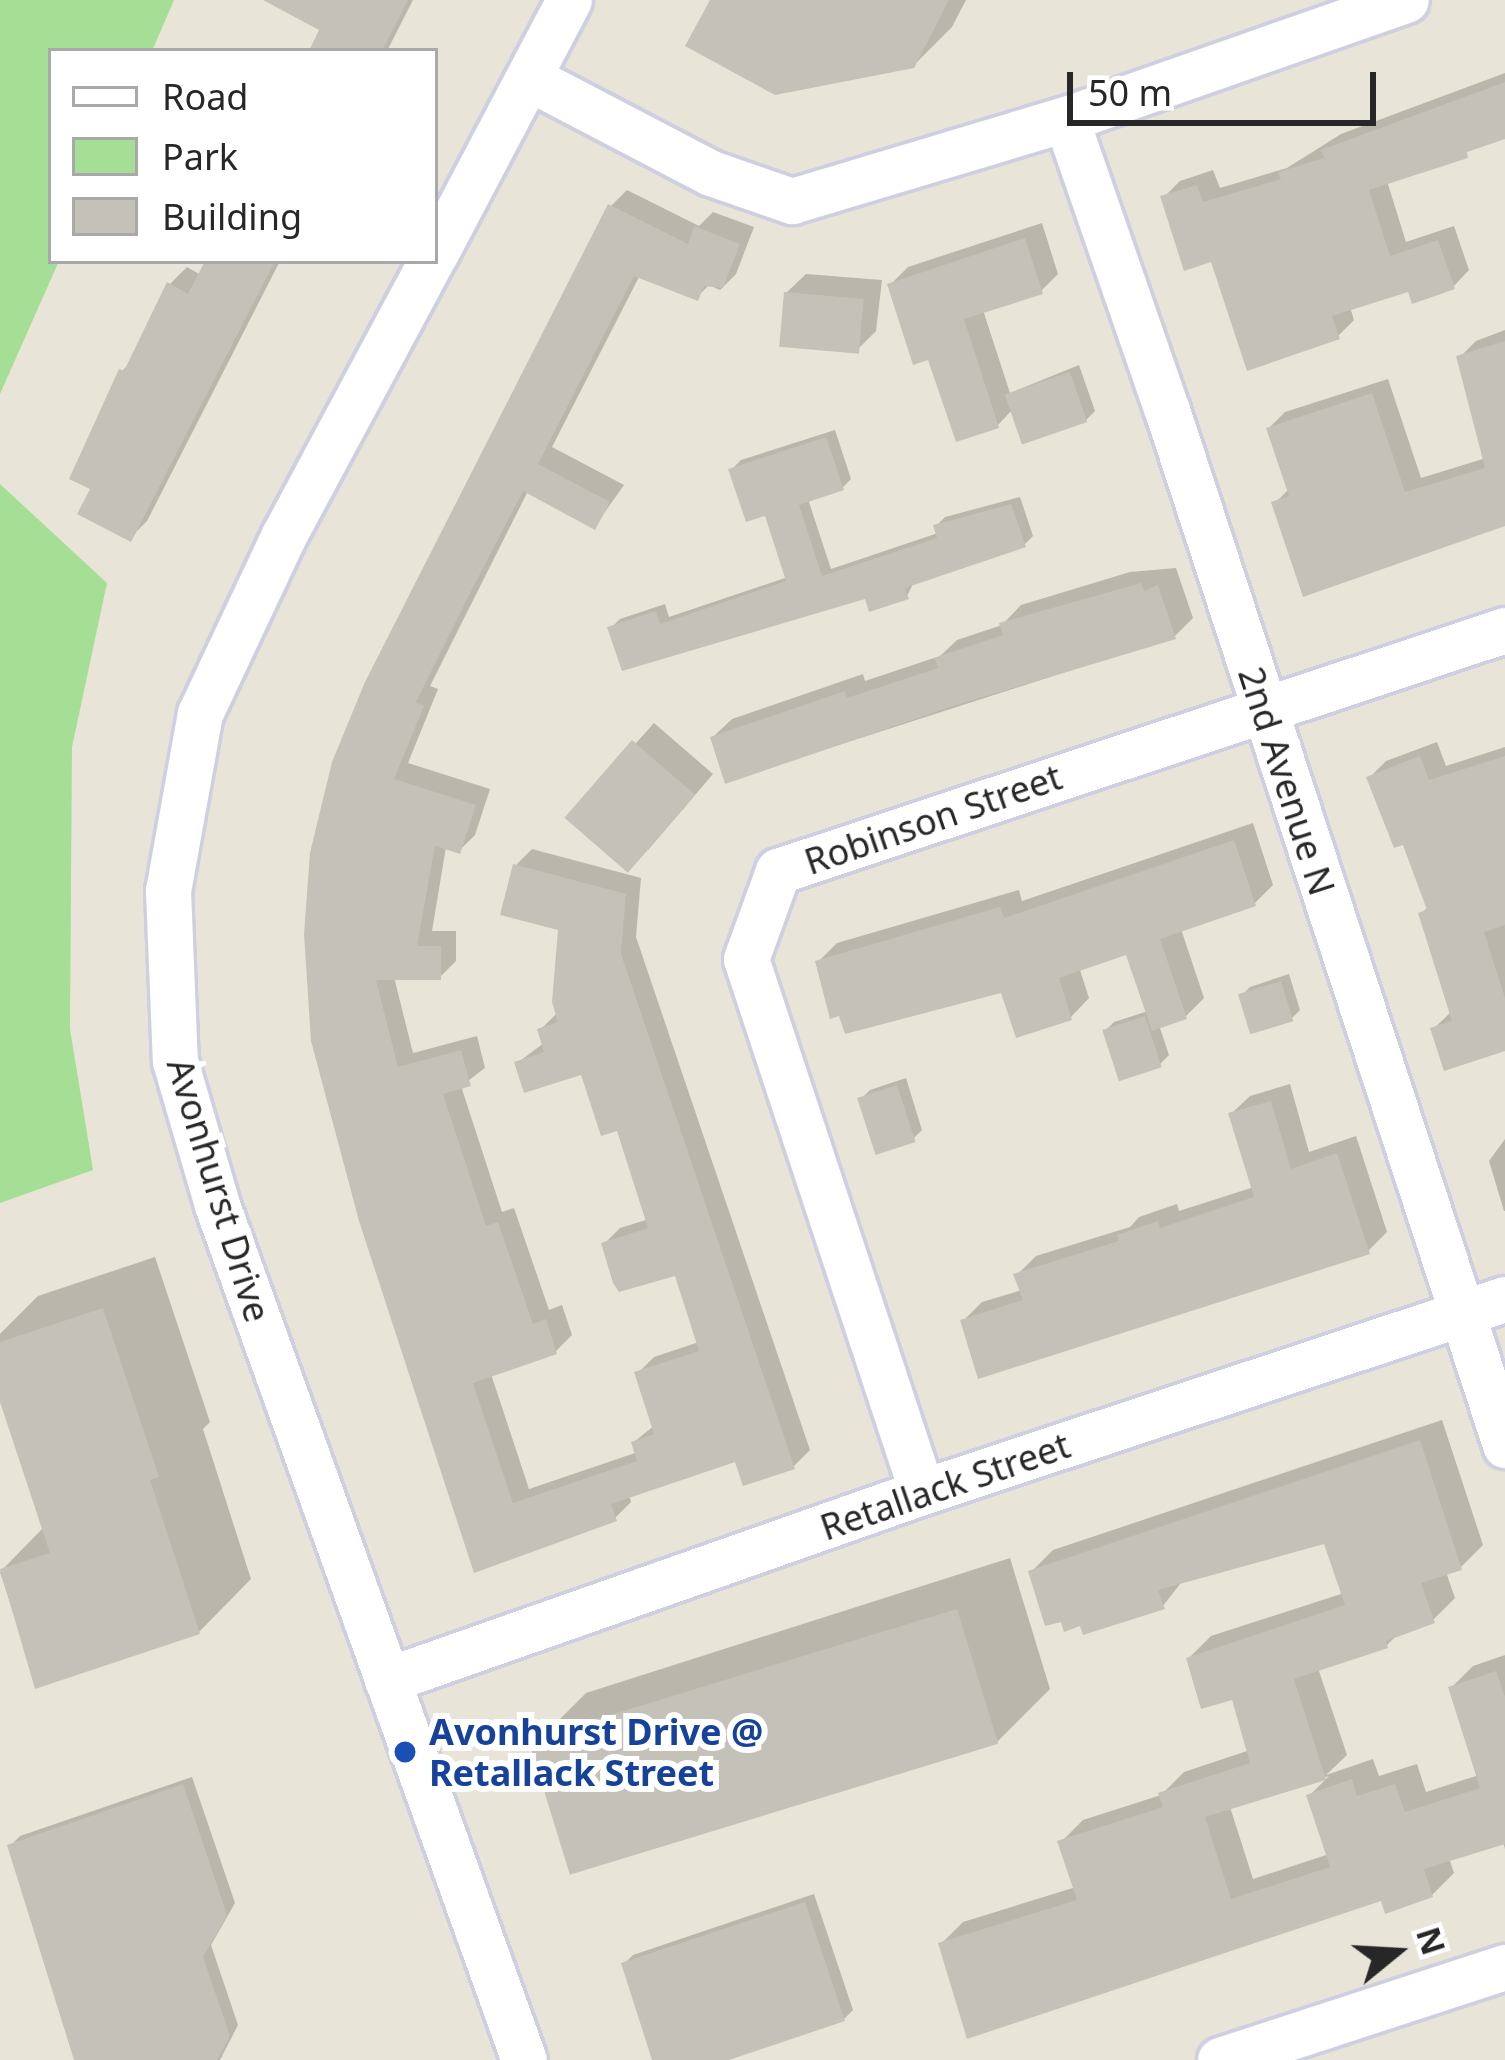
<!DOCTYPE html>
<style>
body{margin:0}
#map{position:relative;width:1505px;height:2060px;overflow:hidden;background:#e9e4d8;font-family:"Noto Sans",sans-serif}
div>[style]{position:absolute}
.green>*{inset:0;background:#a4df95}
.shadow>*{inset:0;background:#0003}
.building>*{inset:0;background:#c4c1b8;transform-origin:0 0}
.roads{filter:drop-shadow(3px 0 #cecfe0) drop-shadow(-3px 0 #cecfe0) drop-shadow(0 3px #cecfe0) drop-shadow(0 -3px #cecfe0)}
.minor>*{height:45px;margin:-22.5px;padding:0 22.5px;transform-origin:22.5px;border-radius:22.5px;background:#fff}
.dots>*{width:33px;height:33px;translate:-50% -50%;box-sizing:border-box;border:6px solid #fff;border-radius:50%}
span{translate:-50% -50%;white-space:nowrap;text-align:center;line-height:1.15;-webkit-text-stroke:12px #fff;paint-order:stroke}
.street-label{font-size:36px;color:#272727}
.transit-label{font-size:36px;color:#164399;font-weight:700}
.left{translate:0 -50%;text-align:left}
.legend{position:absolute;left:48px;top:48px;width:390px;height:216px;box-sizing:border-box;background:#fff;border:3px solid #a9a9a9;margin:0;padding:15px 21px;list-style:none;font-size:36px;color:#272727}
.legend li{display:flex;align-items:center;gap:24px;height:60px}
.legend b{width:60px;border:3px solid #a9a9a9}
.north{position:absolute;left:1337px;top:1892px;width:120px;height:120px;-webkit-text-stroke:9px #fff;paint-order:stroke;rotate:72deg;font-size:33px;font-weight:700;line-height:48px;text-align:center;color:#272727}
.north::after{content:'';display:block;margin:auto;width:42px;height:54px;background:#272727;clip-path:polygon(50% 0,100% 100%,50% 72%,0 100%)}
.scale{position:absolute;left:1067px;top:72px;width:309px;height:54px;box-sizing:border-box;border:6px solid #272727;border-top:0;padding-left:15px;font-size:36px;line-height:42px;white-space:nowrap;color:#272727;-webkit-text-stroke:9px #fff;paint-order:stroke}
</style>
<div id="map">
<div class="green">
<i style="clip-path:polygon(0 0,174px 0,152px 51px,51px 51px,51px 261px,59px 261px,0 394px)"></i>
<i style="clip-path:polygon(0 484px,107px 583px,72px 747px,70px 1029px,93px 1170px,0 1203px)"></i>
</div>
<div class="shadow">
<i style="clip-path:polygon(277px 0,413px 0,387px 51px,312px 51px,323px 29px)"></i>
<i style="clip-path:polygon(714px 0,966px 0,952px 27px,913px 66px)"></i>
<i style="clip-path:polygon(1505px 73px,1505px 137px,1387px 181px,1406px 242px,1454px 226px,1469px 270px,1453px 287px,1410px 288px,1350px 307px,1354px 320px,1338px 336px,1213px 258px,1164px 197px,1180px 181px,1213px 170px,1220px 188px,1287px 168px,1341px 134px)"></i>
<i style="clip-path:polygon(627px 190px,699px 226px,713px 212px,754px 227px,736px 274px,720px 290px,709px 285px,697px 297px,640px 275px,552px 447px,624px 485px,595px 526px,528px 491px,430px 686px,438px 689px,408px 763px,490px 789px,475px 835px,459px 851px,446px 847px,432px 931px,456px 931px,456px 961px,440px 977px,394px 977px,413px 1053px,477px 1036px,485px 1068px,461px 1086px,502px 1212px,514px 1208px,549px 1310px,562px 1305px,572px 1335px,556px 1351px,491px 1374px,529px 1489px,638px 1452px,634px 1442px,655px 1425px,638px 1373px,654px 1357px,699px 1342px,677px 1272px,604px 1244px,620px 1228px,649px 1219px,619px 1127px,583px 1071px,517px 1063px,544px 1043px,540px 1030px,556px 1014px,561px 928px,516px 865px,532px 849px,641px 878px,636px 937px,810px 1450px,794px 1466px,737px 1459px,629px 1495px,631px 1502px,615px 1518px,476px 1569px,307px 934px,611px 206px)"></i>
<i style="clip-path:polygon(1042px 223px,1058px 274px,1041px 291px,983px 310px,1010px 393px,1079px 365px,1095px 411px,1086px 420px,1013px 409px,998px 425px,930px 357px,890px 285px,908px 267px)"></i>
<i style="clip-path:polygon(208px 261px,280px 261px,147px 521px,130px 538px,94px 488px,122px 371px,134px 359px,170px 284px,187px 267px,201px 275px)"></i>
<i style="clip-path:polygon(806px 274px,882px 280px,876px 331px,856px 351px,786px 293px)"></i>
<i style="clip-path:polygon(1505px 330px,1505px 524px,1275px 503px,1289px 489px,1269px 428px,1285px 412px,1388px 379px,1421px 478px,1486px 458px,1460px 357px,1476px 341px)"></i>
<i style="clip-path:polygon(835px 430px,851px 479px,842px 488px,808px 499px,831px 569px,938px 533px,936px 526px,945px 517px,1020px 497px,1033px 536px,1024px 545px,914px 582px,907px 596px,867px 595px,624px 668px,611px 628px,620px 619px,665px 604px,669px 617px,788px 577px,767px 512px,732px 469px,741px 460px)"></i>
<i style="clip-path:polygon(1176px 568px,1193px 618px,1174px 637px,727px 781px,713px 737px,732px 719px,863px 674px,865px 681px,940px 656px,957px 640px,1002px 625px,1021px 605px,1130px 572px)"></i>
<i style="clip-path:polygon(654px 723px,713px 774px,648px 850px,569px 818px)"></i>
<i style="clip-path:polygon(1437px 742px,1446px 766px,1505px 747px,1505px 1048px,1433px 1029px,1450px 1013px,1421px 914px,1429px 906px,1405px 841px,1370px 777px,1386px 761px)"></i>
<i style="clip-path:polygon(1253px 823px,1273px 885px,1255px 903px,1181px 929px,1204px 998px,1186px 1016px,1159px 1025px,1169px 1055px,1160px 1064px,1105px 1031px,1114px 1022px,1148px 1011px,1128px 951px,1079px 967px,1089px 998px,1071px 1017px,1003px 990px,818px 962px,837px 943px,1019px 890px,1022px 901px)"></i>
<i style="clip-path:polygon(1289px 974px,1300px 1010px,1291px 1019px,1241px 996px,1250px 987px)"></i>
<i style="clip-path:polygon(906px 1078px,922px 1130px,913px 1139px,861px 1099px,870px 1090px)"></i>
<i style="clip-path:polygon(1290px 1084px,1309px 1152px,1356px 1136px,1387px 1232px,1368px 1251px,963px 1321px,982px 1302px,1022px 1290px,1017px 1275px,1036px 1256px,1130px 1227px,1139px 1217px,1177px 1204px,1179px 1211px,1254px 1187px,1231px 1114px,1250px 1096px)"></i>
<i style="clip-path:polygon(1505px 1139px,1505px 1211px,1504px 1211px,1489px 1161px)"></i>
<i style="clip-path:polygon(155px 1257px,210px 1422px,203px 1429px,251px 1579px,199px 1632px,37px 1685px,0 1572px,44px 1527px,0 1393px,0 1334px,38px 1296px)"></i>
<i style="clip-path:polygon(evenodd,1442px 1420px,1483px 1545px,1461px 1567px,1446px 1572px,1455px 1598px,1433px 1620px,1399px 1633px,1387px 1645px,1318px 1668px,1347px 1755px,1326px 1775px,1373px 1759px,1379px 1776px,1417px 1764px,1426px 1792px,1479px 1775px,1451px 1688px,1473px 1666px,1505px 1655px,1505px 1849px,1503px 1842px,1449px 1858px,1454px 1873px,1432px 1895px,941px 1944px,963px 1922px,1076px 1887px,1061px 1842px,1083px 1820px,1161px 1795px,1184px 1772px,1250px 1750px,1234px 1696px,1189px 1658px,1211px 1636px,1344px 1593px,1326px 1540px,1183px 1580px,1163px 1606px,1031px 1572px,1053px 1550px,1442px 1420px,1329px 1776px,1309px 1796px,1329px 1854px,1253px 1879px,1230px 1807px,1329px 1776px)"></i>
<i style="clip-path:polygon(1010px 1558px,1050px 1689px,998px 1741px,533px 1746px,586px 1693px)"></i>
<i style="clip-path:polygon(192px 1777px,235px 1903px,211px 1945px,238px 2025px,220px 2060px,77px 2060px,11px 1845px,20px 1836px)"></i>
<i style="clip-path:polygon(814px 1894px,853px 2010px,844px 2019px,720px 2060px,655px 2060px,624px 1964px,633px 1955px)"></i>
</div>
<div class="building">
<i style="clip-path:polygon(263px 0,408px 0,382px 51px,309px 51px,319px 30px)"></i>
<i style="clip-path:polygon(710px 0,949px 0,914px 68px,775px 95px,685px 46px)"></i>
<i style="clip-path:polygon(1505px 82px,1505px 139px,1467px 152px,1468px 158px,1369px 190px,1390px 256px,1438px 240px,1455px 289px,1412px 304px,1408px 292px,1332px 316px,1340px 339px,1247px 371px,1211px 262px,1184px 271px,1160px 196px,1197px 185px,1203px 202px,1281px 179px,1278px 172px,1324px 158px,1321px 150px)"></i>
<i style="clip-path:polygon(608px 204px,688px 244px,694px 226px,740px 244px,723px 288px,704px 286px,698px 301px,634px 276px,538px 464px,610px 502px,595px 530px,523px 491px,467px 599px,416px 702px,424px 706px,394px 779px,476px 805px,460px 854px,435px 846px,417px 946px,441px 946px,441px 980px,376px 980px,398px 1067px,461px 1050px,471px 1086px,443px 1094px,486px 1226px,498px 1222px,533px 1324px,546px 1319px,557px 1354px,473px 1383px,513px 1503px,637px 1461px,631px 1442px,654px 1434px,634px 1372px,699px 1351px,675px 1276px,619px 1292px,613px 1283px,601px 1243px,648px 1228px,617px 1131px,601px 1136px,581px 1075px,524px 1093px,514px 1062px,544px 1052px,537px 1029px,558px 1022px,552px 1002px,558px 930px,500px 915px,513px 864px,626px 894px,621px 954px,795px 1469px,743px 1486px,735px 1462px,611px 1504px,617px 1521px,474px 1573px,359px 1221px,311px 1041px,304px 934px,310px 853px,332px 762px,365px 682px)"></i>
<i style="clip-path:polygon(1025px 238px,1043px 294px,964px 319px,999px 428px,956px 442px,928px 360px,913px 365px,887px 284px)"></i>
<i style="clip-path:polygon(205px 261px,275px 261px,131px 542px,77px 514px,90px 489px,69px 479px,119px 369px,124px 371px,167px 282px,188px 294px)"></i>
<i style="left:784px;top:292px;width:80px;height:55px;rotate:5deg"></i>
<i style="clip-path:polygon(1505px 341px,1505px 526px,1303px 597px,1271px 502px,1289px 496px,1266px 428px,1372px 393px,1405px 492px,1485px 468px,1456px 356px)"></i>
<i style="left:1070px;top:372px;width:53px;height:69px;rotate:71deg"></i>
<i style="clip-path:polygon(826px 437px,844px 490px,799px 505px,822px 576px,937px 538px,933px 525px,1011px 504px,1026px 547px,905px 588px,909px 599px,869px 612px,865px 599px,622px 671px,607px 627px,656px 611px,660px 624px,786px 581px,765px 516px,746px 522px,728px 469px)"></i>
<i style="clip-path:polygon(1141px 583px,1144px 591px,1158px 585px,1176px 639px,950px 707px,725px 784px,710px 737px,845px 691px,847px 698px,938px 668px,934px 658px,1003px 635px,999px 623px)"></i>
<i style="left:632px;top:740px;width:84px;height:103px;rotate:41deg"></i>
<i style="clip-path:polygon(1420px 756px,1429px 780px,1505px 756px,1505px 925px,1484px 932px,1505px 998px,1505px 1051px,1444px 1071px,1430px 1028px,1452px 1021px,1418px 913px,1427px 910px,1403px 845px,1394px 848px,1366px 777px)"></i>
<i style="clip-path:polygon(1234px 840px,1256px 906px,1160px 939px,1187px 1019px,1152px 1031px,1126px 955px,1059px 978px,1072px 1020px,1016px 1038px,1001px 993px,845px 1034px,839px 1016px,830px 1019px,815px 961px,1000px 907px,1004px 918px)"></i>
<i style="left:1281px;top:981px;width:42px;height:45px;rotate:73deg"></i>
<i style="left:1145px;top:1016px;width:54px;height:45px;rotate:72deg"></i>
<i style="left:897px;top:1085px;width:60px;height:42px;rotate:72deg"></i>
<i style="clip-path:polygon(1271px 1101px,1291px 1169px,1337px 1153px,1370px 1254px,978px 1379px,960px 1320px,1023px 1300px,1013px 1274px,1119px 1241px,1117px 1235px,1158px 1221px,1160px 1228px,1254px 1197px,1228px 1113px)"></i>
<i style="clip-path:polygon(103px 1308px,159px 1477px,150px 1480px,200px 1634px,35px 1689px,0 1569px,50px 1553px,0 1402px,0 1342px)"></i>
<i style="clip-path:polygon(1420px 1440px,1462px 1570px,1421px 1583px,1435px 1623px,1386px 1641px,1388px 1648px,1294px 1679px,1326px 1780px,1205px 1817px,1231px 1899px,1330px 1867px,1306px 1795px,1352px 1779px,1357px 1796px,1395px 1784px,1405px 1812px,1480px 1788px,1448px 1687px,1496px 1671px,1505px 1697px,1505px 1844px,1424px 1869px,1433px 1897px,1385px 1914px,1381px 1901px,967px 2039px,938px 1943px,1077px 1900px,1057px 1841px,1163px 1807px,1158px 1793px,1250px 1763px,1232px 1700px,1201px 1709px,1186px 1658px,1345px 1605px,1324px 1544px,1158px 1590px,1165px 1609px,1083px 1635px,1080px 1626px,1064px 1632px,1061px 1622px,1045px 1626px,1028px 1571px)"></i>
<i style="left:957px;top:1609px;width:141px;height:448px;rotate:73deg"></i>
<i style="clip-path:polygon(183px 1784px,227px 1915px,203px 1957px,230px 2036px,217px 2060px,74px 2060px,7px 1845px)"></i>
<i style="clip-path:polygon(805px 1902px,845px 2021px,729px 2060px,652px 2060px,621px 1963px)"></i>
</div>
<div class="roads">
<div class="minor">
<i style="left:529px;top:78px;width:205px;rotate:27.6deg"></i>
<i style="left:711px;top:173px;width:86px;rotate:19.1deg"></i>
<i style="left:792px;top:201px;width:286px;rotate:-16.7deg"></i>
<i style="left:1066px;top:119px;width:360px;rotate:-19.3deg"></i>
<i style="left:1066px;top:119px;width:308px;rotate:70.9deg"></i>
<i style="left:1167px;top:410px;width:1089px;rotate:71.91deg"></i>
<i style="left:435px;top:254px;width:287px;rotate:-62.2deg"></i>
<i style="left:431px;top:261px;width:313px;rotate:118.2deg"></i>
<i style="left:283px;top:537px;width:195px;rotate:115.2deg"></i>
<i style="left:200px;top:713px;width:180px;rotate:100.2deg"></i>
<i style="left:168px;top:890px;width:171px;rotate:87.7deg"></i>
<i style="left:175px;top:1061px;width:150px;rotate:73.7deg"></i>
<i style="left:217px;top:1205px;width:908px;rotate:70.25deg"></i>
<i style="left:922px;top:1492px;width:561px;rotate:-108.27deg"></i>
<i style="left:746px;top:959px;width:94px;rotate:-70deg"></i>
<i style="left:778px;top:871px;width:766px;rotate:-18.34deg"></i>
<i style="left:387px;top:1680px;width:567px;rotate:-19.36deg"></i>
<i style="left:922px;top:1492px;width:614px;rotate:-18.32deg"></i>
<i style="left:1220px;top:2060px;width:300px;rotate:-18.1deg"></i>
</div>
</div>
<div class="dots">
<i style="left:405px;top:1752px;background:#1a4fb4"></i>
</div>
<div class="street-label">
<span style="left:1287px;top:781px;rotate:72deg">2nd Avenue N</span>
<span style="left:933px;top:819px;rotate:-19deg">Robinson Street</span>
<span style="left:219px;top:1190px;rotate:73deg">Avonhurst Drive</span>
<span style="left:945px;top:1486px;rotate:-19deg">Retallack Street</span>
</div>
<div class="transit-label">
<span class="left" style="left:429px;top:1752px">Avonhurst Drive @<br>Retallack Street</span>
</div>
<ul class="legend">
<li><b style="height:15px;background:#fff"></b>Road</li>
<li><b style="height:33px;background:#a4df95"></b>Park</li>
<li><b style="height:33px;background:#c4c1b8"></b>Building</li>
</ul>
<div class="north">N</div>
<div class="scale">50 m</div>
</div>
